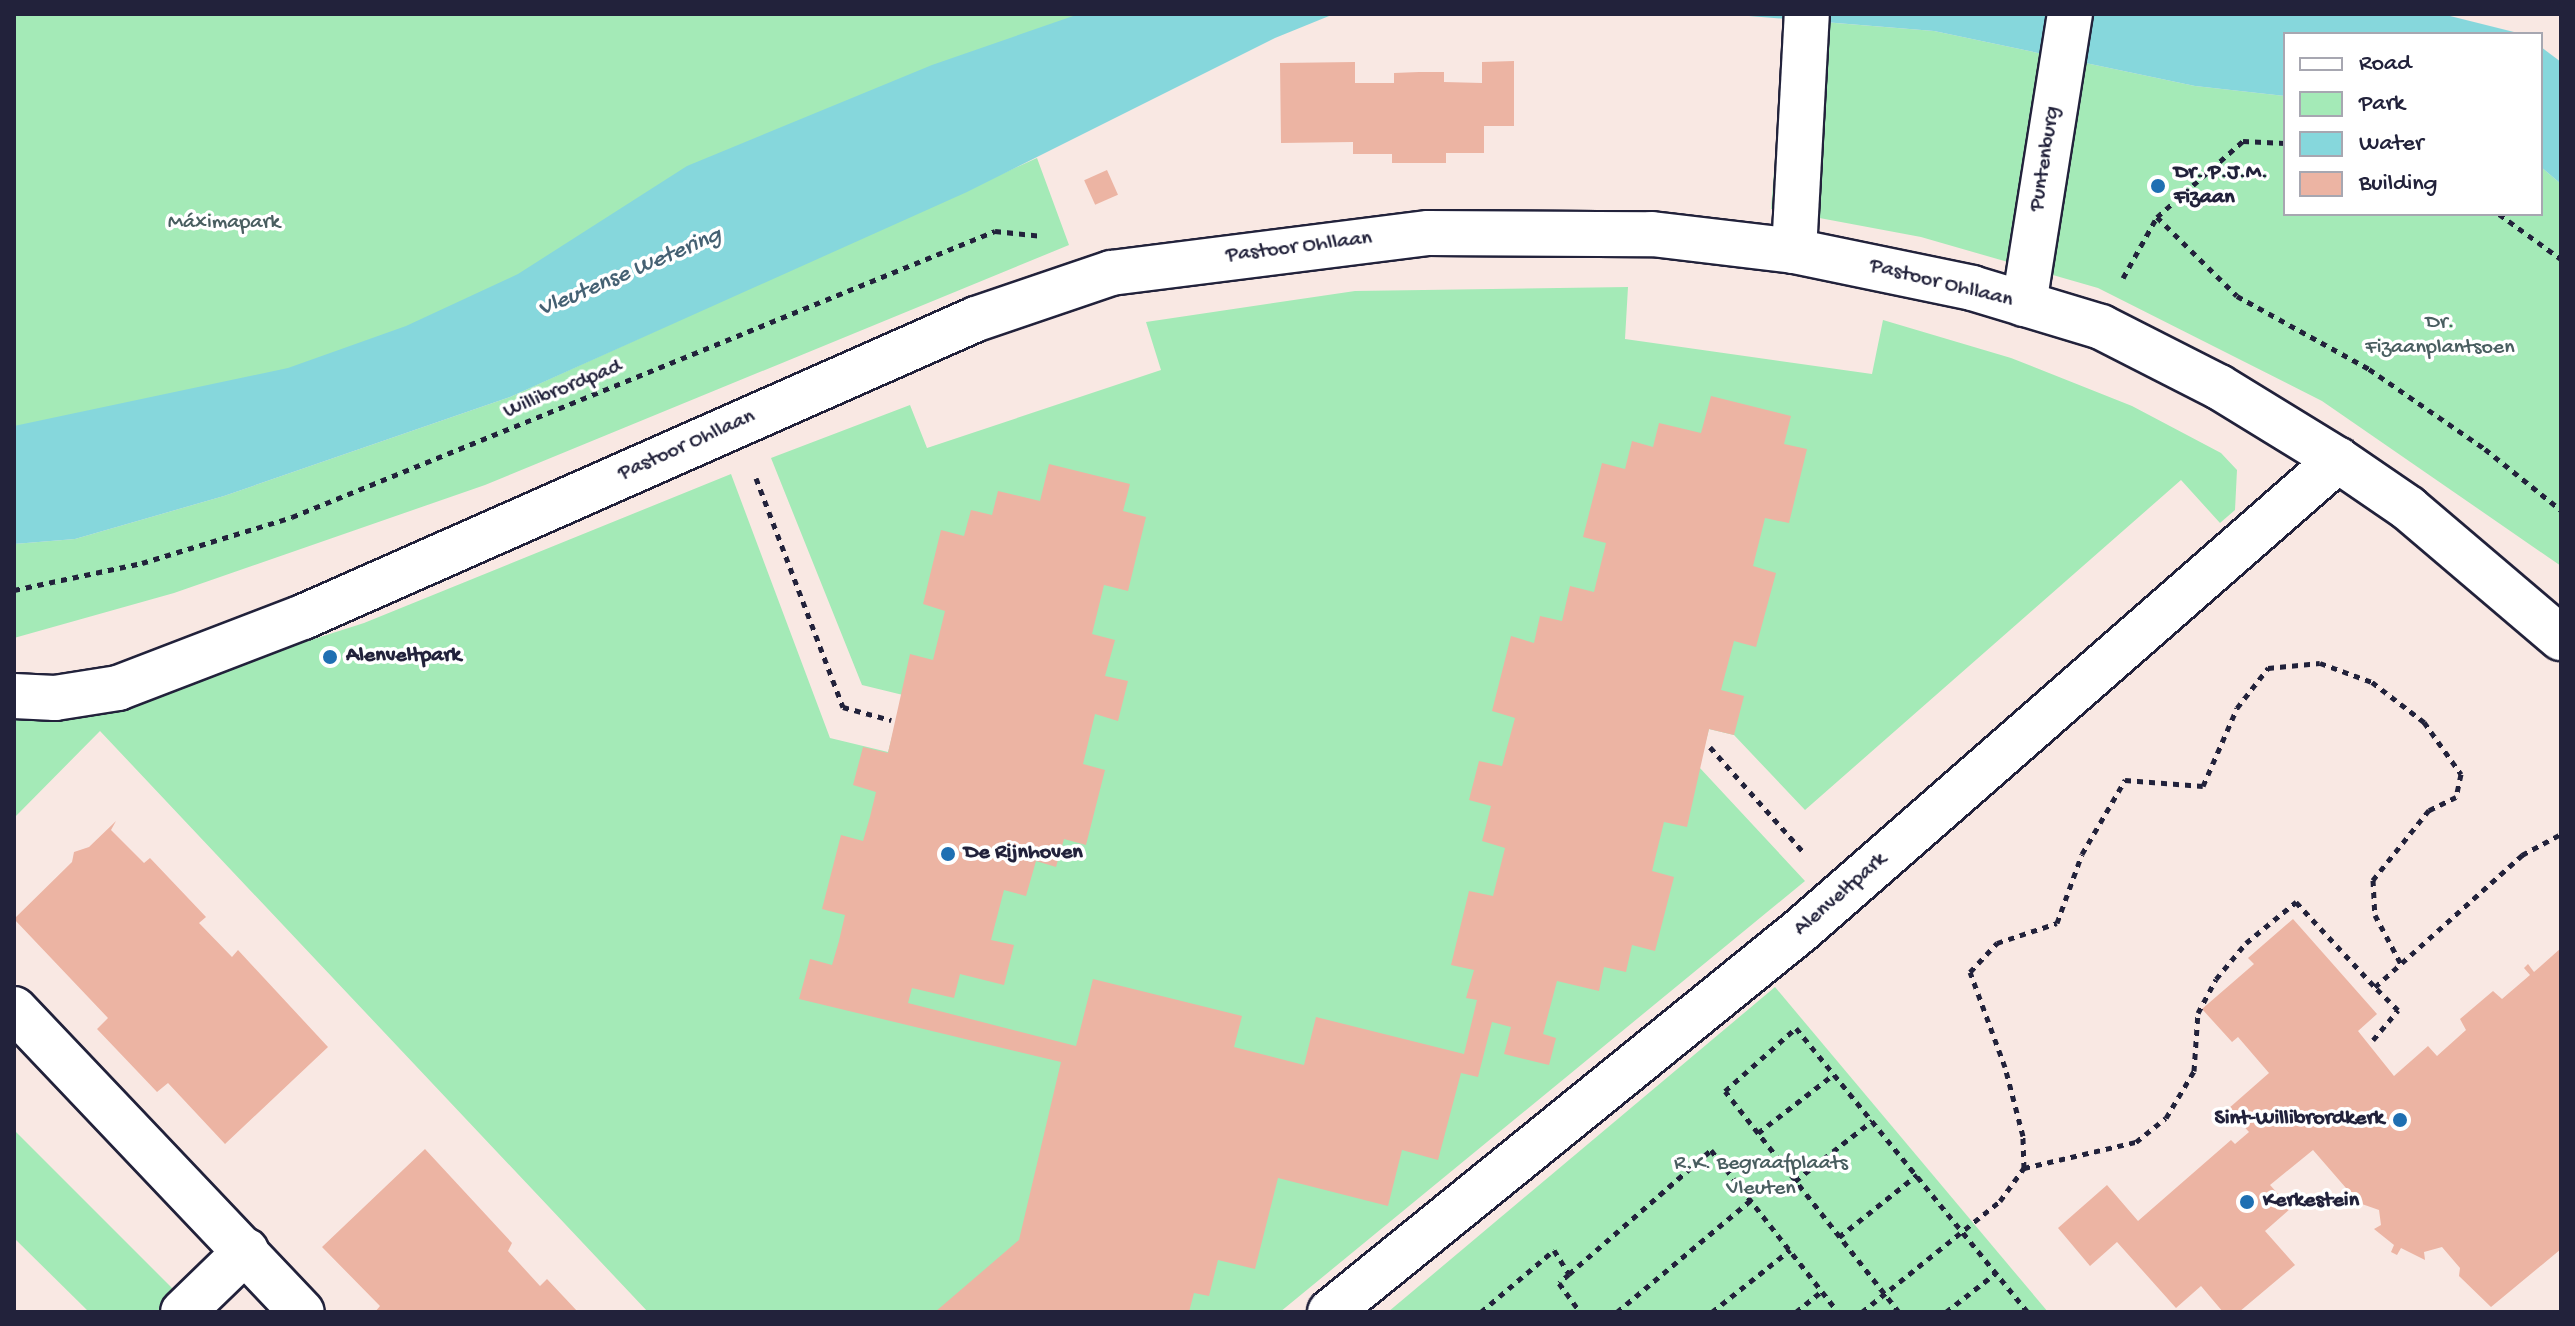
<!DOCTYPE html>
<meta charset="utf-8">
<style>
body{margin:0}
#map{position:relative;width:2575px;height:1326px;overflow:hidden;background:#f9e8e3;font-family:"Gochi Hand",sans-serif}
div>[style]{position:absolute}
.green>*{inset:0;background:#a4eab7}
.water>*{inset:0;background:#86d7dc}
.building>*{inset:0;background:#ecb4a3;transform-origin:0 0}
.path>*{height:5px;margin-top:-2.5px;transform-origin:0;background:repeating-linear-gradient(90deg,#22223b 0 6px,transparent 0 12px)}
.roads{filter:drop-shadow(2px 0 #22223b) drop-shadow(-2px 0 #22223b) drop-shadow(0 2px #22223b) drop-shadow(0 -2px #22223b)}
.minor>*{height:44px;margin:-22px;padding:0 22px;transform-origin:22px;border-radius:22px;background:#fff}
.dots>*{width:22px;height:22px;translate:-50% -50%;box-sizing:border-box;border:4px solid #fff;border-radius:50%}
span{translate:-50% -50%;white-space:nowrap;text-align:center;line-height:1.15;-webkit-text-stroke:7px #fff;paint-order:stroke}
.street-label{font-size:22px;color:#22223b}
.poi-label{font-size:22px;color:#22223b;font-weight:700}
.left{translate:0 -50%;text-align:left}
.right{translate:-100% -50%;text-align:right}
.park-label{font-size:22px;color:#495e60}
.water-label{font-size:24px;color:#456173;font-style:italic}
.frame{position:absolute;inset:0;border:16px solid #22223b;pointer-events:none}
.legend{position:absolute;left:2283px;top:32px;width:260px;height:184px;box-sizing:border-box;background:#fff;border:2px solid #a7a7b1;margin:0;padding:10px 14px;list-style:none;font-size:24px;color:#22223b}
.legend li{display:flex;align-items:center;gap:16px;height:40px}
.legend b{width:40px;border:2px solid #a7a7b1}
</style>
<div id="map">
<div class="green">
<i style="clip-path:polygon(14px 14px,1254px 14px,14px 489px)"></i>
<i style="clip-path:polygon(1786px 19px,1934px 31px,2195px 86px,2285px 96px,2285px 214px,2541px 214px,2541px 167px,2561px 184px,2561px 566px,2322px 401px,2098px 288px,1921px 237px,1771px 209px)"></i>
<i style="clip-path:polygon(1037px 158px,1069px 245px,485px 485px,174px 593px,14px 638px,14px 544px,75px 539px,224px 496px,510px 397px)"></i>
<i style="clip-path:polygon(1628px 287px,1625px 339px,1872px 374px,1883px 320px,2011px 358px,2132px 406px,2221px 453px,2237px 470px,2235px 510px,2220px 523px,2181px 480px,1805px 810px,1734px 735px,1709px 729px,1699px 767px,1805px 881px,1280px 1312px,648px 1312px,100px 731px,14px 818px,14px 719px,80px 714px,364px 623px,731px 474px,830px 738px,888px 752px,903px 695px,862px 685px,771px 458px,910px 405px,927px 448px,1161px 370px,1146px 322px,1355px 291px)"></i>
<i style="clip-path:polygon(1775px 987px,2048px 1312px,1388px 1312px)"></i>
<i style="clip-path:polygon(14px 1130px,196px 1312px,89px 1312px,14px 1238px)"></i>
</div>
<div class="water">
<i style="clip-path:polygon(1079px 14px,1334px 14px,1275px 38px,967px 192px,510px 397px,224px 496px,75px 539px,14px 544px,14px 426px,288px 368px,406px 326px,518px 274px,687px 166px,932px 65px)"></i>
<i style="clip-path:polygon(1724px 14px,2442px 14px,2522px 34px,2285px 34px,2285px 96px,2195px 86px,1934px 31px)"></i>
<i style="clip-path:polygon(2541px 47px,2561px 62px,2561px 184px,2541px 167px)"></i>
</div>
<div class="building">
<i style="clip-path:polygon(1514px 61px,1514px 126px,1484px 126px,1484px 153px,1446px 153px,1446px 163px,1392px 163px,1392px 154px,1353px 154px,1353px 142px,1281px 143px,1280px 63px,1355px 62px,1355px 83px,1394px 83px,1394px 73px,1419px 72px,1444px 72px,1444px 82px,1482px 83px,1482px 62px)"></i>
<i style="left:1107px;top:170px;width:27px;height:25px;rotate:66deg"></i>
<i style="clip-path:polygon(1711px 396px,1791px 416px,1784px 444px,1807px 449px,1789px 523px,1765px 518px,1753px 566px,1776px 573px,1756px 647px,1734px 641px,1721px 690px,1744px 696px,1734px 735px,1709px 729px,1687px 827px,1664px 822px,1652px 871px,1674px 877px,1655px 951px,1632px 945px,1626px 972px,1604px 967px,1599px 991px,1557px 981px,1543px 1034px,1556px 1038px,1549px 1065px,1504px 1054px,1511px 1027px,1492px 1022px,1478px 1077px,1461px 1073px,1438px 1160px,1402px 1150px,1388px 1206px,1278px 1178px,1255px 1269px,1218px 1260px,1209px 1296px,1194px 1293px,1189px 1312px,935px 1312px,1019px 1240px,1061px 1062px,799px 999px,810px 959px,832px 965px,839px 941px,845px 915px,822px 909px,841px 835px,863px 841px,870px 817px,876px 792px,853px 785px,863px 747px,888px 753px,910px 654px,933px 660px,945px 611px,923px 604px,941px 530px,964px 536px,971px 510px,992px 515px,998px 491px,1040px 501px,1049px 464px,1130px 484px,1123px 511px,1146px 517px,1128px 591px,1104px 585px,1092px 634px,1115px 640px,1105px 676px,1128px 681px,1118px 721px,1095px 714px,1083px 764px,1105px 770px,1086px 845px,1064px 839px,1056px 867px,1036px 861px,1026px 896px,1004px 890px,991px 940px,1014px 945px,1004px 985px,960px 974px,954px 998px,912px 988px,908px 1003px,1076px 1046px,1093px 979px,1242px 1016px,1234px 1047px,1304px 1065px,1316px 1017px,1464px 1054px,1477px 1000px,1466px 998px,1474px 970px,1451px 965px,1469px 891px,1493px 896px,1505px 848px,1482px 841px,1491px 806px,1469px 800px,1479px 761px,1502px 766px,1515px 718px,1492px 711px,1511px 636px,1534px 643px,1540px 616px,1562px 621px,1570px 586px,1594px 592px,1606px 543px,1583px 537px,1602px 463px,1625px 469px,1632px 441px,1653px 447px,1659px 423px,1701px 433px)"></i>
<i style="clip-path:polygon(116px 821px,111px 830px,144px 863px,150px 858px,206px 917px,199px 923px,232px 957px,238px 950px,328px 1047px,225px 1144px,168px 1083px,157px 1092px,97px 1029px,108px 1018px,14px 919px,72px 862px,74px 852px,89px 847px)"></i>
<i style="clip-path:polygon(2293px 919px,2377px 1014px,2358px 1031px,2394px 1076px,2428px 1046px,2437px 1056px,2466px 1030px,2460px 1019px,2493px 991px,2502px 999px,2530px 975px,2524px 968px,2528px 964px,2534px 972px,2561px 948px,2561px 1249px,2491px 1307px,2459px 1276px,2460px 1268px,2442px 1247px,2424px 1252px,2425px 1260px,2401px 1248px,2397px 1255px,2391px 1252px,2394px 1245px,2374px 1229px,2381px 1225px,2379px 1210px,2359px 1203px,2313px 1150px,2270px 1185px,2291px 1208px,2265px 1231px,2295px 1265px,2239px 1312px,2223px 1312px,2201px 1286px,2176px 1308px,2117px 1242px,2090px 1266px,2058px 1228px,2107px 1185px,2138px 1221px,2231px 1140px,2235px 1144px,2249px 1132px,2228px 1109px,2269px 1073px,2238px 1037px,2232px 1042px,2202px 1009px,2254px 964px,2248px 958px)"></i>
<i style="clip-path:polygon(425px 1149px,512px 1243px,508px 1251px,540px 1286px,547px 1279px,578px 1312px,375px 1312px,380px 1306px,322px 1247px)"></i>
</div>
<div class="path">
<i style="left:2499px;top:214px;width:77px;rotate:36deg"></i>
<i style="left:2157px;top:217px;width:112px;rotate:44.6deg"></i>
<i style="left:2237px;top:296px;width:151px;rotate:28.9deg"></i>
<i style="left:2369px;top:369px;width:141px;rotate:34.6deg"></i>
<i style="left:2485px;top:449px;width:97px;rotate:38.8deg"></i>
<i style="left:2123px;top:278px;width:70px;rotate:-60.9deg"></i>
<i style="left:2157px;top:217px;width:115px;rotate:-41.5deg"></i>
<i style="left:2243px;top:141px;width:42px;rotate:2.7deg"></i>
<i style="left:756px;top:478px;width:245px;rotate:69.2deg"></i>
<i style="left:843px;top:707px;width:50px;rotate:15.2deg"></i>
<i style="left:14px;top:590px;width:131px;rotate:-11.9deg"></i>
<i style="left:142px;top:563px;width:157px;rotate:-17deg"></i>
<i style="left:292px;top:517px;width:759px;rotate:-22.14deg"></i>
<i style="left:995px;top:231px;width:48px;rotate:5.9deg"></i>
<i style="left:1710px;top:747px;width:143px;rotate:48.4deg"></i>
<i style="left:2373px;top:1040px;width:39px;rotate:-50deg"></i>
<i style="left:2398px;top:1010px;width:33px;rotate:-135deg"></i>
<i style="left:2375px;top:987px;width:198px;rotate:-41.9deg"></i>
<i style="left:2522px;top:855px;width:44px;rotate:-28.3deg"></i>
<i style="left:1758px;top:1133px;width:96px;rotate:-37.8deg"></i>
<i style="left:2024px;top:1168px;width:115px;rotate:-13.1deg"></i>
<i style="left:2136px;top:1142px;width:38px;rotate:-39deg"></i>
<i style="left:2166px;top:1118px;width:55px;rotate:-59.2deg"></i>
<i style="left:2194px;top:1071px;width:58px;rotate:-86.1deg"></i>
<i style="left:2198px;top:1013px;width:38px;rotate:-62deg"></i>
<i style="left:2216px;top:979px;width:47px;rotate:-50.2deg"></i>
<i style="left:2246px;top:943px;width:65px;rotate:-39.4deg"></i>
<i style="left:2296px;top:902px;width:116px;rotate:47.1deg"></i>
<i style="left:1795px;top:1181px;width:98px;rotate:-37.9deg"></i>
<i style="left:1839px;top:1237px;width:100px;rotate:-38.5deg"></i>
<i style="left:1569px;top:1274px;width:13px;rotate:138deg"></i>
<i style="left:1559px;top:1283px;width:36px;rotate:54deg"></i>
<i style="left:1481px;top:1312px;width:96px;rotate:-40.3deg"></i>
<i style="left:1554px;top:1250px;width:28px;rotate:58deg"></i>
<i style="left:1569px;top:1274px;width:189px;rotate:-41.1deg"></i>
<i style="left:1711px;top:1150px;width:206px;rotate:51.9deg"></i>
<i style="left:1617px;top:1312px;width:175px;rotate:-39.9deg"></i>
<i style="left:1712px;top:1312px;width:100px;rotate:-38.5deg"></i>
<i style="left:1796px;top:1312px;width:33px;rotate:-39deg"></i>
<i style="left:1862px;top:1312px;width:177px;rotate:-38.8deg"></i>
<i style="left:2000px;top:1201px;width:41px;rotate:-54deg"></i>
<i style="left:2024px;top:1168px;width:32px;rotate:-92deg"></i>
<i style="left:2023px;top:1136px;width:71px;rotate:-104.6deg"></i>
<i style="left:2005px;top:1067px;width:101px;rotate:-110.2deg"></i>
<i style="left:1970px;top:972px;width:40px;rotate:-47deg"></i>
<i style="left:1997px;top:943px;width:63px;rotate:-18.4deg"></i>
<i style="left:2057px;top:923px;width:73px;rotate:-70.1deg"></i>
<i style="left:2082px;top:854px;width:86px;rotate:-59.8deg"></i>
<i style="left:2125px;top:780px;width:78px;rotate:4.4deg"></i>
<i style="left:2203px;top:786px;width:85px;rotate:-66.4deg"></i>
<i style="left:2237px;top:708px;width:51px;rotate:-52.2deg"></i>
<i style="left:2268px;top:668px;width:52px;rotate:-5.5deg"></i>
<i style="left:2320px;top:663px;width:55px;rotate:20.1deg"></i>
<i style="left:2372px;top:682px;width:66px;rotate:37.6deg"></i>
<i style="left:2424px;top:722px;width:64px;rotate:54.6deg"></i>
<i style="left:2461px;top:774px;width:24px;rotate:102deg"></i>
<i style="left:2456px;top:797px;width:30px;rotate:154deg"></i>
<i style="left:2429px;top:810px;width:90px;rotate:128.7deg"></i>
<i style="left:2373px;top:880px;width:35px;rotate:87deg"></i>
<i style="left:2375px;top:915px;width:55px;rotate:62deg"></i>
<i style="left:1899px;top:1312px;width:281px;rotate:-128.2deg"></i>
<i style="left:1725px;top:1091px;width:95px;rotate:-41.6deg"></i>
<i style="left:1796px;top:1028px;width:367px;rotate:50.8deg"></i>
<i style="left:1946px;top:1312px;width:63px;rotate:-38deg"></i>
</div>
<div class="roads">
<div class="minor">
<i style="left:1794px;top:251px;width:237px;rotate:-86.9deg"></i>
<i style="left:2024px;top:304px;width:294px;rotate:-81deg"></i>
<i style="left:14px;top:696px;width:41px;rotate:2.8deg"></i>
<i style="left:55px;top:698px;width:64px;rotate:-9deg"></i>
<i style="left:118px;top:688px;width:198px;rotate:-21deg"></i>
<i style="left:303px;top:617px;width:736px;rotate:-23.88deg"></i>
<i style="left:976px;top:319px;width:143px;rotate:-18.8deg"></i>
<i style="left:1111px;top:273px;width:320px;rotate:-7.2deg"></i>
<i style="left:1428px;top:233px;width:224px;rotate:0.3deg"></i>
<i style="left:1652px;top:234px;width:143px;rotate:6.8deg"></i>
<i style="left:1794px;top:251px;width:182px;rotate:11.7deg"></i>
<i style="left:1972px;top:288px;width:135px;rotate:16.8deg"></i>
<i style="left:2101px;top:327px;width:132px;rotate:27deg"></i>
<i style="left:2219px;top:387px;width:140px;rotate:31.5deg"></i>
<i style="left:2338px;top:460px;width:85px;rotate:34.4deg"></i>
<i style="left:2408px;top:508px;width:201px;rotate:40.4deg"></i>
<i style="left:14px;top:1009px;width:418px;rotate:46.5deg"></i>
<i style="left:183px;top:1312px;width:88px;rotate:-44.1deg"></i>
<i style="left:1330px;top:1312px;width:606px;rotate:-39.04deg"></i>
<i style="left:1801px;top:930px;width:714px;rotate:-41.19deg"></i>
</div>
</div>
<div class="dots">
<i style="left:2158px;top:186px;background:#1f6fb2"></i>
<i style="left:330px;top:657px;background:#1f6fb2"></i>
<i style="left:948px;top:854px;background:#1f6fb2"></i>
<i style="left:2400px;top:1120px;background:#1f6fb2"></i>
<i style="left:2247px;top:1202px;background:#1f6fb2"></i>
</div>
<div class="street-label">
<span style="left:2046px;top:159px;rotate:-81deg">Puntenburg</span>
<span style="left:1299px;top:248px;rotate:-7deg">Pastoor Ohllaan</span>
<span style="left:1941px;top:284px;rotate:14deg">Pastoor Ohllaan</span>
<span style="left:563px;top:390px;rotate:-22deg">Willibrordpad</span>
<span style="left:687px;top:446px;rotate:-24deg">Pastoor Ohllaan</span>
<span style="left:1841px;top:895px;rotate:-41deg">Alenveltpark</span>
</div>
<div class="poi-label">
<span class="left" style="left:2174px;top:186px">Dr. P.J.M.<br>Fizaan</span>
<span class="left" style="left:346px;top:657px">Alenveltpark</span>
<span class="left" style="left:964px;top:854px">De Rijnhoven</span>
<span class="right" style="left:2384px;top:1120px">Sint-Willibrordkerk</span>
<span class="left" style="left:2263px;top:1202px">Kerkestein</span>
</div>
<div class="park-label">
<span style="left:224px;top:224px">Máximapark</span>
<span style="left:2440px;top:336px">Dr.<br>Fizaanplantsoen</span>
<span style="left:1761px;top:1177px">R.K. Begraafplaats<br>Vleuten</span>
</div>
<div class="water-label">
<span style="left:630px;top:273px;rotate:-23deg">Vleutense Wetering</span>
</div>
<div class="frame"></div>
<ul class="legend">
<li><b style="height:10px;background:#fff"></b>Road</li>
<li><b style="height:22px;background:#a4eab7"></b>Park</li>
<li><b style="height:22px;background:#86d7dc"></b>Water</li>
<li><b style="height:22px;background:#ecb4a3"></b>Building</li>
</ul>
</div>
